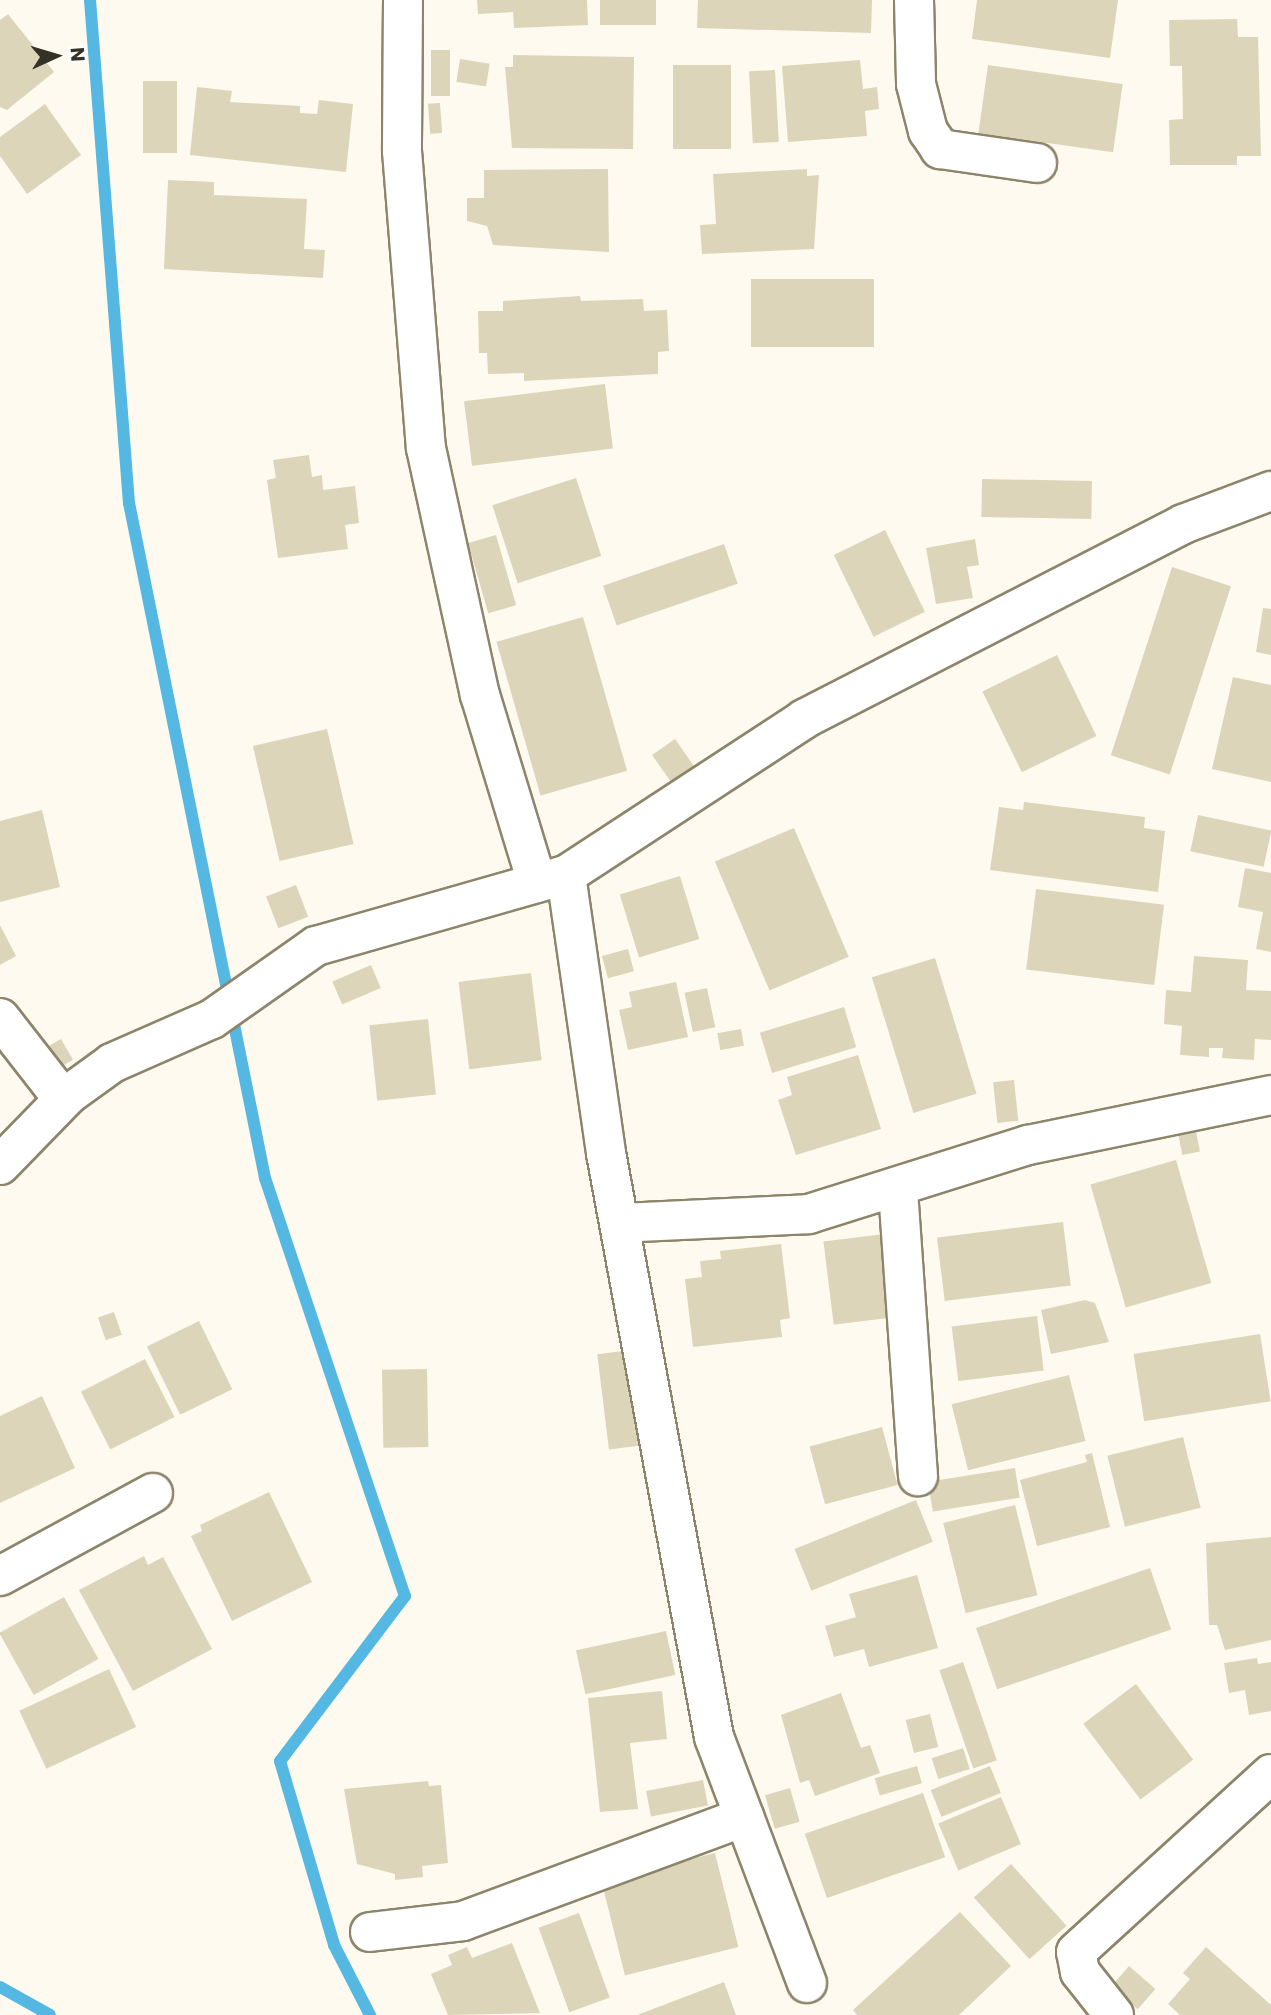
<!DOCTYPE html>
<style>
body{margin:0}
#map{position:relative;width:1271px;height:2015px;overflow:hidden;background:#fefaef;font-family:Poppins,sans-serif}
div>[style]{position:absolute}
.stream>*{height:12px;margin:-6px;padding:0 6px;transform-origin:6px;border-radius:6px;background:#54b8e3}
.building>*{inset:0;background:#ddd5b9;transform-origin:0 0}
.roads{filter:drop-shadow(2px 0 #8d856b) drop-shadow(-2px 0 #8d856b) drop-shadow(0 2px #8d856b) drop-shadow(0 -2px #8d856b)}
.minor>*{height:38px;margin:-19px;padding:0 19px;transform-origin:19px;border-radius:19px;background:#fff}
span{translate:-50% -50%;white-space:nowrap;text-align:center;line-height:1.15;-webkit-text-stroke:7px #fff;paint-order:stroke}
.north{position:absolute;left:21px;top:21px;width:70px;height:70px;-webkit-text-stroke:5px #fff;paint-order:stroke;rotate:86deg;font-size:19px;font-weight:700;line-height:28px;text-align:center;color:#343126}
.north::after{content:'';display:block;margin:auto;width:24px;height:32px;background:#343126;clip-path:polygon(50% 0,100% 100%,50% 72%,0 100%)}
</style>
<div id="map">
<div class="stream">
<i style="left:90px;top:0;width:505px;rotate:85.57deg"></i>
<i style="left:129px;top:503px;width:689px;rotate:78.61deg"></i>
<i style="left:265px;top:1178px;width:441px;rotate:71.5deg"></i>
<i style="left:405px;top:1596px;width:207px;rotate:127.1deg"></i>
<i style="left:280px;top:1761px;width:192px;rotate:73.6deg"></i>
<i style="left:334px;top:1945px;width:79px;rotate:62.8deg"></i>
<i style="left:0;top:1987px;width:57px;rotate:29.2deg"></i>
</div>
<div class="building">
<i style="clip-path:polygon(477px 0,587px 0,588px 25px,514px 28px,513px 12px,478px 14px)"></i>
<i style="left:600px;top:0;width:56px;height:25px"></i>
<i style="clip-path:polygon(698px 0,872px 0,871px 33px,697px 28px)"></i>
<i style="clip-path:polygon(977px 0,1118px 0,1110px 58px,972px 39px)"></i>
<i style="clip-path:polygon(8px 14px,54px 72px,7px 110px,0 107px,0 20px)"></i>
<i style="clip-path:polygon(1237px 19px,1238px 37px,1258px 37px,1261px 156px,1237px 156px,1237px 165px,1170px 165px,1169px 120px,1183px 119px,1182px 66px,1170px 66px,1169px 20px)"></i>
<i style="left:431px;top:50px;width:19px;height:46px"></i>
<i style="clip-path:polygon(513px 55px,634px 57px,633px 149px,512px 148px,505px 67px,513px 67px)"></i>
<i style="left:460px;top:59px;width:30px;height:23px;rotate:9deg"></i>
<i style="clip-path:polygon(860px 60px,863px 89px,877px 87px,879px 109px,865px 111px,867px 136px,788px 142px,782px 66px)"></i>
<i style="left:673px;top:65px;width:58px;height:84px"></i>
<i style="left:988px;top:65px;width:136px;height:69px;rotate:8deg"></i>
<i style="left:775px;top:70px;width:72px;height:26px;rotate:87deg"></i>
<i style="left:143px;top:81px;width:34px;height:72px"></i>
<i style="clip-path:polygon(197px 87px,232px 91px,230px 102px,300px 106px,300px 113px,317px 114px,319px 100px,353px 104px,346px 172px,190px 155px)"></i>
<i style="left:440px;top:103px;width:30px;height:12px;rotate:86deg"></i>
<i style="clip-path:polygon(45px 104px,81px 155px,27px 194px,0 156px,0 137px)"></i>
<i style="clip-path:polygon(608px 169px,609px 252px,493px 245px,487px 226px,467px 221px,467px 198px,484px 198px,484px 170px)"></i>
<i style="clip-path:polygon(807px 169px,807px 176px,819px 175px,814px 249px,702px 254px,700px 225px,716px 224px,713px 174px)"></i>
<i style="clip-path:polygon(168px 180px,214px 182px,214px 195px,307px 199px,304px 249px,325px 250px,323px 278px,164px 269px)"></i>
<i style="left:874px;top:279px;width:68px;height:123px;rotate:90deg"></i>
<i style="clip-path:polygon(580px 296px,581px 301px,643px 299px,644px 311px,667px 310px,669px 351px,658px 352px,658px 374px,524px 381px,524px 373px,488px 374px,487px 353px,479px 353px,478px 311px,503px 311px,503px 301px)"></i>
<i style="left:605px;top:384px;width:65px;height:142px;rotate:83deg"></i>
<i style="clip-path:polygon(309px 455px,312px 477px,322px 475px,323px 490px,355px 486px,359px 523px,345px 525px,348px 549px,278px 558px,267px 480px,276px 478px,273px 460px)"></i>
<i style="left:576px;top:478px;width:82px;height:88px;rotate:72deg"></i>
<i style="left:982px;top:479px;width:110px;height:38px;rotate:1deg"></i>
<i style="left:885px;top:530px;width:91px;height:57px;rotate:64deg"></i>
<i style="left:496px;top:535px;width:73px;height:29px;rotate:74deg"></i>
<i style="clip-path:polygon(975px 539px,979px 565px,967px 567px,973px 598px,936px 604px,926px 548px)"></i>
<i style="left:724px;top:544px;width:42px;height:128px;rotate:71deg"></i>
<i style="left:1172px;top:567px;width:62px;height:198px;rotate:18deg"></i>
<i style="clip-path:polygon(1263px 608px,1271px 609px,1271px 655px,1256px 652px)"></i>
<i style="left:583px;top:617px;width:160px;height:90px;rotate:74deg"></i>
<i style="left:1057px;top:655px;width:90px;height:83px;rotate:64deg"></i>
<i style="clip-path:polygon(1233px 677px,1271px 685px,1271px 782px,1212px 769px)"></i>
<i style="left:327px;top:729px;width:118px;height:76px;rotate:77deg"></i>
<i style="left:675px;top:739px;width:33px;height:28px;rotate:55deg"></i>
<i style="clip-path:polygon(1024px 802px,1145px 817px,1144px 828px,1165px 831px,1158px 892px,990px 870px,999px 807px,1023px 810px)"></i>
<i style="clip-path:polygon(42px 810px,60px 887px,0 902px,0 821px)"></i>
<i style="left:1198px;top:815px;width:75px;height:37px;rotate:12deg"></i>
<i style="left:794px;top:828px;width:140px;height:86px;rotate:67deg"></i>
<i style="clip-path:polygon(1245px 868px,1271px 873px,1271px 952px,1256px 949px,1263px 912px,1238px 907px)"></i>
<i style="left:680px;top:876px;width:66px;height:63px;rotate:73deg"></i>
<i style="left:296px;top:885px;width:34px;height:32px;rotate:69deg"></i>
<i style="left:1036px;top:889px;width:129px;height:81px;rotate:7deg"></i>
<i style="clip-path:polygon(0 925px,16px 956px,0 965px)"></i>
<i style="left:628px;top:949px;width:23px;height:27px;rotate:75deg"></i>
<i style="clip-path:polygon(1194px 956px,1248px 960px,1246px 990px,1271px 991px,1271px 1040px,1255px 1039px,1254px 1060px,1222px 1058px,1223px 1048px,1209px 1048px,1209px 1057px,1180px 1055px,1182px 1026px,1164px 1024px,1166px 990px,1191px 992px)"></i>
<i style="left:935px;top:958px;width:142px;height:66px;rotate:73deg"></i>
<i style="left:371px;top:965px;width:25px;height:42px;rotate:67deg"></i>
<i style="left:531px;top:973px;width:88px;height:73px;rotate:83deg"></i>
<i style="clip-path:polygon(676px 982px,688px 1037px,628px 1050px,619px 1010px,632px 1007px,629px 992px)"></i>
<i style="left:707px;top:988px;width:40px;height:23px;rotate:78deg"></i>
<i style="left:844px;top:1007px;width:42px;height:88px;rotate:73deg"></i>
<i style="left:428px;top:1019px;width:76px;height:59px;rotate:84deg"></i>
<i style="left:741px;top:1029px;width:17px;height:24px;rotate:80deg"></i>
<i style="left:61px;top:1039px;width:24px;height:18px;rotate:60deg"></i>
<i style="clip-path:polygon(858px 1055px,881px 1129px,796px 1155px,778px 1100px,792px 1095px,787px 1077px)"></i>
<i style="left:1014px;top:1080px;width:41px;height:21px;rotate:84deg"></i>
<i style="left:1195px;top:1126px;width:26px;height:18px;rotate:79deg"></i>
<i style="left:1176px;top:1160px;width:128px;height:89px;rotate:74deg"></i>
<i style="left:1063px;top:1222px;width:64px;height:127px;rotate:83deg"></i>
<i style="left:884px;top:1234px;width:84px;height:61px;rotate:83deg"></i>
<i style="clip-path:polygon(781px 1244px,790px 1318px,780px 1320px,782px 1337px,693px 1347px,685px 1279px,702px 1277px,700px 1261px,721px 1259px,720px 1251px)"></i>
<i style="clip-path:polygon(1085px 1300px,1095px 1303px,1109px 1342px,1051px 1354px,1041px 1310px)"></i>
<i style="left:114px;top:1312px;width:24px;height:17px;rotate:71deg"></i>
<i style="left:1037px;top:1316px;width:55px;height:86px;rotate:83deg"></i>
<i style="left:199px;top:1321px;width:76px;height:58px;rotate:64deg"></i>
<i style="left:1260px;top:1334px;width:68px;height:128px;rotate:81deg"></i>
<i style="left:631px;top:1350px;width:96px;height:34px;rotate:83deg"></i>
<i style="left:145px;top:1359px;width:65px;height:72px;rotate:63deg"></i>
<i style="left:427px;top:1369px;width:78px;height:45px;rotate:89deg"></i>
<i style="left:1069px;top:1375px;width:68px;height:121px;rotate:76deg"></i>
<i style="clip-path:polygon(42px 1396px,75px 1468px,0 1503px,0 1416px)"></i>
<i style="left:882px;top:1427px;width:60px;height:75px;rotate:75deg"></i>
<i style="left:1183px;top:1437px;width:73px;height:78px;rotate:76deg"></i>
<i style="clip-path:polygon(1092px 1453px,1110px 1527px,1037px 1546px,1020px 1480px,1087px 1462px,1085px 1455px)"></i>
<i style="left:1015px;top:1468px;width:30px;height:88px;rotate:81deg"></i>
<i style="clip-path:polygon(269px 1492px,312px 1582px,232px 1621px,191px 1536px,202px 1531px,200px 1525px)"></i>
<i style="left:916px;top:1500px;width:45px;height:131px;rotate:68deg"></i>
<i style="left:1015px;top:1505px;width:93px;height:74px;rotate:76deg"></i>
<i style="clip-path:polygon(1271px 1537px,1271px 1640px,1225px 1650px,1217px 1625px,1209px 1625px,1206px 1543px)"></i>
<i style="clip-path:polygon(144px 1556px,148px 1565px,163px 1557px,212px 1649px,133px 1691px,79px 1590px)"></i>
<i style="left:1150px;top:1568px;width:65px;height:184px;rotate:71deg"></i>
<i style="clip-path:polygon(917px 1575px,938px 1648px,869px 1667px,864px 1649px,834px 1657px,825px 1626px,856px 1617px,849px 1594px)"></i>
<i style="left:64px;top:1597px;width:71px;height:74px;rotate:61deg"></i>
<i style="left:666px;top:1631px;width:45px;height:92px;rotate:78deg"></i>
<i style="clip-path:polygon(1257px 1658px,1258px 1664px,1271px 1662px,1271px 1711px,1249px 1715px,1245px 1690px,1229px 1693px,1224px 1663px)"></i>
<i style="left:963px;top:1662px;width:104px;height:25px;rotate:71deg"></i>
<i style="left:109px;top:1669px;width:64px;height:99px;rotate:65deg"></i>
<i style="left:1136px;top:1684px;width:95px;height:66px;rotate:53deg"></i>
<i style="clip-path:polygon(662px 1691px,667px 1739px,630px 1743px,638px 1809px,600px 1812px,588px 1698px)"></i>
<i style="clip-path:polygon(841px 1693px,861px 1748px,870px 1745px,880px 1773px,815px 1796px,809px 1780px,800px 1783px,781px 1715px)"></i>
<i style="left:930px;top:1714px;width:34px;height:25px;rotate:76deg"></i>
<i style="left:963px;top:1748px;width:22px;height:33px;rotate:72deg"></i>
<i style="left:917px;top:1766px;width:18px;height:44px;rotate:74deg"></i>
<i style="left:990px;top:1766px;width:29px;height:64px;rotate:68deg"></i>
<i style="left:703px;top:1780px;width:26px;height:58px;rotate:79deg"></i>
<i style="clip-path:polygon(428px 1781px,429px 1786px,441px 1785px,448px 1863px,422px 1866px,423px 1877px,395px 1880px,395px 1874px,357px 1864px,344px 1789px)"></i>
<i style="left:790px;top:1788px;width:35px;height:26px;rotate:74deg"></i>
<i style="left:923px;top:1793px;width:68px;height:125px;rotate:71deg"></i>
<i style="left:1001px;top:1797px;width:51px;height:68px;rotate:67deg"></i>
<i style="left:715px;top:1853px;width:97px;height:117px;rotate:76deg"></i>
<i style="left:1011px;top:1864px;width:83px;height:50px;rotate:48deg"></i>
<i style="clip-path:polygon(960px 1912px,1011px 1966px,959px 2015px,857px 2015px,853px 2010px)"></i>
<i style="left:579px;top:1913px;width:90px;height:43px;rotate:70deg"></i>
<i style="clip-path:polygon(512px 1943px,540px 2013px,448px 2015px,431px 1974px,452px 1965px,448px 1955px,467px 1947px,472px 1958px)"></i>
<i style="clip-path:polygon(1206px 1947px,1271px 2005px,1271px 2015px,1180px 2015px,1168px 2004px,1190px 1979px,1183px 1973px)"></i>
<i style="left:1129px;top:1966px;width:35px;height:27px;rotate:41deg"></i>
<i style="clip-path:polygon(724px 1982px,736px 2015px,637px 2015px)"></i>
</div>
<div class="roads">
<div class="minor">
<i style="left:403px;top:0;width:151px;rotate:90.4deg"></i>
<i style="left:402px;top:151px;width:298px;rotate:85.4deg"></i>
<i style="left:426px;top:448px;width:253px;rotate:77.7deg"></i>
<i style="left:480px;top:695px;width:196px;rotate:73.1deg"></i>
<i style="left:914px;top:0;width:84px;rotate:88.6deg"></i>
<i style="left:916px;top:84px;width:49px;rotate:75.7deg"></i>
<i style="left:928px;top:131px;width:22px;rotate:56deg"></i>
<i style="left:940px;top:149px;width:98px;rotate:8.2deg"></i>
<i style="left:566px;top:875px;width:281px;rotate:81.8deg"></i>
<i style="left:606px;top:1153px;width:594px;rotate:79.52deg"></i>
<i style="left:714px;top:1737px;width:263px;rotate:69.3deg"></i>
<i style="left:0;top:1018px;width:103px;rotate:52.1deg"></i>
<i style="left:0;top:1165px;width:98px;rotate:-45.8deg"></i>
<i style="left:68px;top:1095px;width:54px;rotate:-36deg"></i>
<i style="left:112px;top:1063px;width:109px;rotate:-23.7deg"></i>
<i style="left:212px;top:1019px;width:127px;rotate:-35.1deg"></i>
<i style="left:316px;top:946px;width:260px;rotate:-15.9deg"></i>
<i style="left:566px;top:875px;width:285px;rotate:-33.2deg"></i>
<i style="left:804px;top:719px;width:426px;rotate:-27.2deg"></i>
<i style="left:1183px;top:524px;width:94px;rotate:-20.6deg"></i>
<i style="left:898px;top:1190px;width:287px;rotate:86deg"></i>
<i style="left:620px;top:1223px;width:189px;rotate:-2.7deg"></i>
<i style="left:809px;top:1214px;width:230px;rotate:-17.5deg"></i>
<i style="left:1028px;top:1145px;width:248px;rotate:-11.6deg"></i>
<i style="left:0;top:1576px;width:174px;rotate:-28.5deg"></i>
<i style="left:370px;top:1932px;width:94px;rotate:-6.7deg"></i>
<i style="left:463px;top:1921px;width:300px;rotate:-20.3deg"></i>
<i style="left:1114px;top:2015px;width:55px;rotate:-128.3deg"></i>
<i style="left:1080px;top:1972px;width:20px;rotate:-101deg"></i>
<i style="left:1076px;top:1952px;width:264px;rotate:-42.4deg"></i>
</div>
</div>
<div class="north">N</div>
</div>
